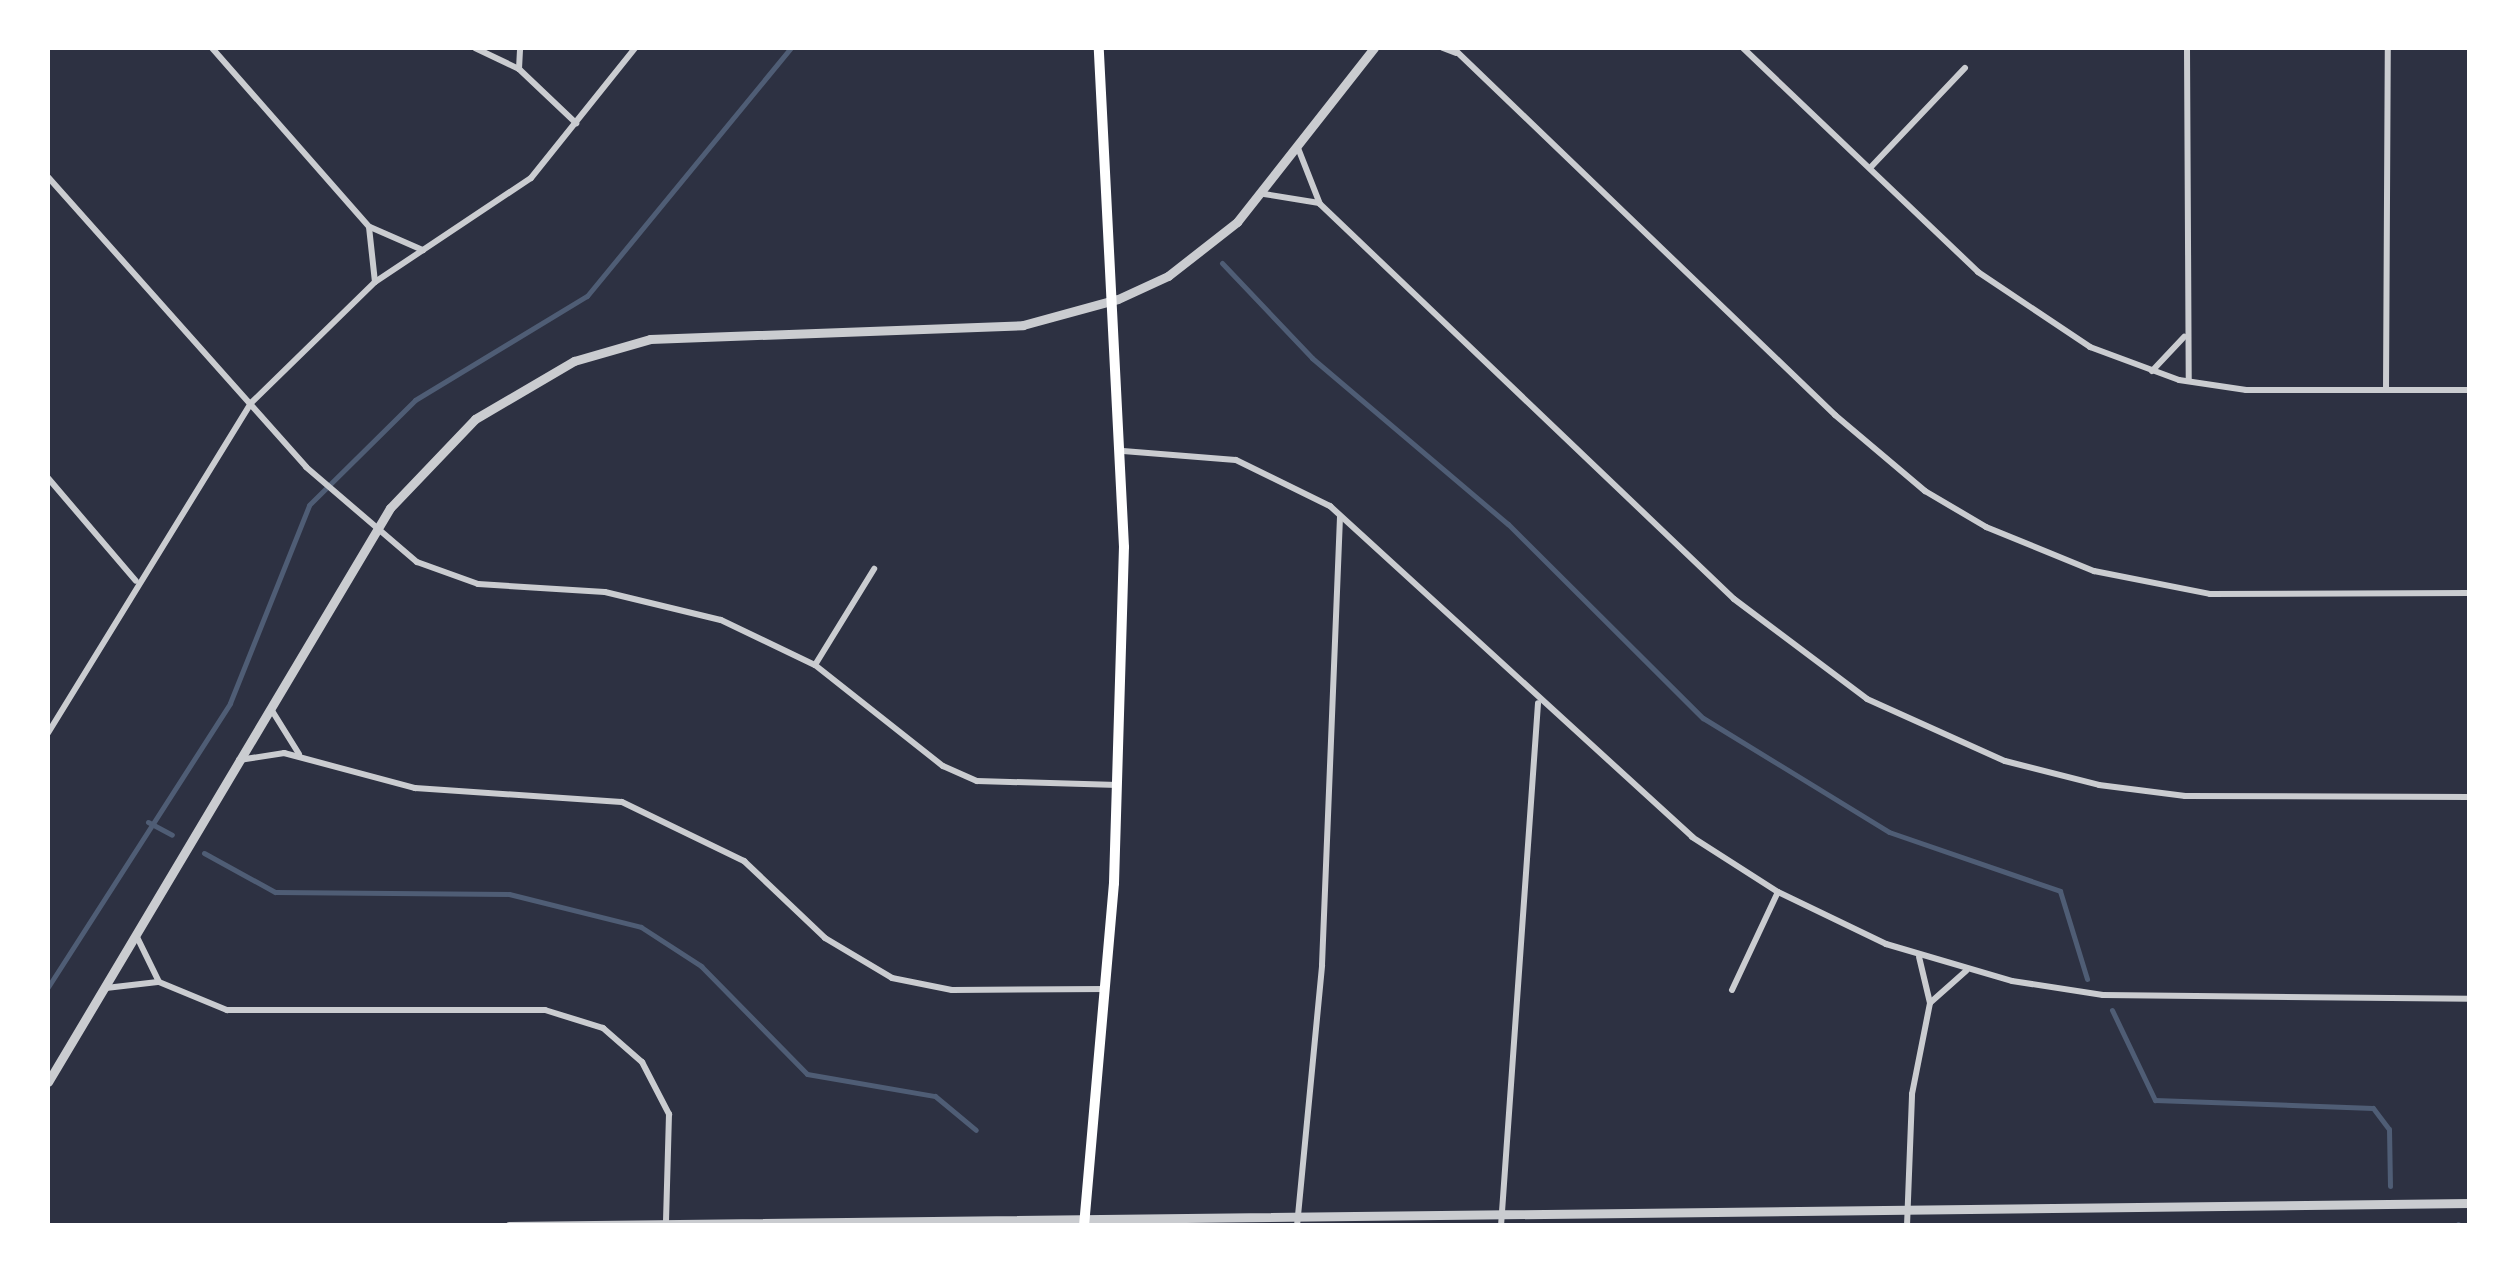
<!DOCTYPE html>
<style>
body{margin:0}
#map{position:relative;width:2517px;height:1273px;overflow:hidden;background:#2d3142;font-family:Merriweather,serif}
div>[style]{position:absolute}
.stream>*{height:5px;margin:-2.5px;padding:0 2.5px;transform-origin:2.5px;border-radius:2.5px;background:#4f5d75}
.minor>*{height:6px;margin:-3px;padding:0 3px;transform-origin:3px;border-radius:3px;background:#caccd0}
.tertiary>*{height:9px;margin:-4.5px;padding:0 4.5px;transform-origin:4.5px;border-radius:4.5px;background:#caccd0}
.secondary>*{height:10px;margin:-5px;padding:0 5px;transform-origin:5px;border-radius:5px;background:#fff}
span{translate:-50% -50%;white-space:nowrap;text-align:center;line-height:1.15;-webkit-text-stroke:10px #fff;paint-order:stroke}
.frame{position:absolute;inset:0;border:50px solid #fff;pointer-events:none}
</style>
<div id="map">
<div class="stream">
<i style="left:1222px;top:263px;width:131px;rotate:46.5deg"></i>
<i style="left:1312px;top:358px;width:257px;rotate:40.3deg"></i>
<i style="left:1508px;top:524px;width:275px;rotate:44.9deg"></i>
<i style="left:1703px;top:718px;width:218px;rotate:31.5deg"></i>
<i style="left:1889px;top:832px;width:181px;rotate:19deg"></i>
<i style="left:2060px;top:891px;width:92px;rotate:72.9deg"></i>
<i style="left:148px;top:822px;width:27px;rotate:28deg"></i>
<i style="left:204px;top:853px;width:81px;rotate:28.8deg"></i>
<i style="left:275px;top:892px;width:234px;rotate:0.5deg"></i>
<i style="left:509px;top:894px;width:136px;rotate:14deg"></i>
<i style="left:641px;top:927px;width:72px;rotate:33deg"></i>
<i style="left:701px;top:966px;width:151px;rotate:45.5deg"></i>
<i style="left:807px;top:1074px;width:130px;rotate:9.8deg"></i>
<i style="left:935px;top:1096px;width:53px;rotate:39.7deg"></i>
<i style="left:48px;top:987px;width:337px;rotate:-57.3deg"></i>
<i style="left:230px;top:703px;width:213px;rotate:-68.2deg"></i>
<i style="left:309px;top:505px;width:149px;rotate:-44.7deg"></i>
<i style="left:415px;top:400px;width:201px;rotate:-31.2deg"></i>
<i style="left:587px;top:296px;width:321px;rotate:-50.6deg"></i>
<i style="left:2112px;top:1010px;width:100px;rotate:64.5deg"></i>
<i style="left:2155px;top:1100px;width:218px;rotate:2.1deg"></i>
<i style="left:2373px;top:1108px;width:26px;rotate:53deg"></i>
<i style="left:2389px;top:1129px;width:57px;rotate:89deg"></i>
<i style="left:2458px;top:1224px;width:2px;rotate:90deg"></i>
</div>
<div class="minor">
<i style="left:212px;top:48px;width:238px;rotate:48.7deg"></i>
<i style="left:369px;top:227px;width:55px;rotate:83.8deg"></i>
<i style="left:475px;top:48px;width:49px;rotate:25.5deg"></i>
<i style="left:519px;top:69px;width:79px;rotate:43.5deg"></i>
<i style="left:1443px;top:48px;width:14px;rotate:21deg"></i>
<i style="left:1453px;top:48px;width:530px;rotate:43.85deg"></i>
<i style="left:1835px;top:415px;width:118px;rotate:40.2deg"></i>
<i style="left:1925px;top:491px;width:71px;rotate:30.5deg"></i>
<i style="left:1986px;top:527px;width:117px;rotate:22.2deg"></i>
<i style="left:2094px;top:571px;width:118px;rotate:11.2deg"></i>
<i style="left:2210px;top:594px;width:260px;rotate:-0.2deg"></i>
<i style="left:1743px;top:48px;width:325px;rotate:43.6deg"></i>
<i style="left:1978px;top:272px;width:135px;rotate:33.8deg"></i>
<i style="left:2090px;top:347px;width:95px;rotate:20.3deg"></i>
<i style="left:2179px;top:380px;width:68px;rotate:8.5deg"></i>
<i style="left:2246px;top:390px;width:224px"></i>
<i style="left:2187px;top:48px;width:333px;rotate:89.7deg"></i>
<i style="left:519px;top:69px;width:21px;rotate:-87deg"></i>
<i style="left:1298px;top:148px;width:60px;rotate:68.6deg"></i>
<i style="left:1320px;top:204px;width:572px;rotate:43.65deg"></i>
<i style="left:1734px;top:599px;width:166px;rotate:36.9deg"></i>
<i style="left:1867px;top:699px;width:151px;rotate:24.2deg"></i>
<i style="left:2005px;top:761px;width:97px;rotate:14.3deg"></i>
<i style="left:2099px;top:785px;width:87px;rotate:7.3deg"></i>
<i style="left:2185px;top:796px;width:285px;rotate:0.2deg"></i>
<i style="left:1870px;top:168px;width:138px;rotate:-46.5deg"></i>
<i style="left:48px;top:177px;width:388px;rotate:48.3deg"></i>
<i style="left:306px;top:467px;width:146px;rotate:40.6deg"></i>
<i style="left:417px;top:562px;width:65px;rotate:19.8deg"></i>
<i style="left:478px;top:584px;width:127px;rotate:3.6deg"></i>
<i style="left:605px;top:592px;width:119px;rotate:13.6deg"></i>
<i style="left:721px;top:620px;width:104px;rotate:25.6deg"></i>
<i style="left:815px;top:665px;width:163px;rotate:38.3deg"></i>
<i style="left:943px;top:766px;width:37px;rotate:24deg"></i>
<i style="left:977px;top:781px;width:141px;rotate:1.6deg"></i>
<i style="left:1264px;top:194px;width:56px;rotate:9.3deg"></i>
<i style="left:370px;top:227px;width:58px;rotate:23.5deg"></i>
<i style="left:2152px;top:371px;width:47px;rotate:-46.7deg"></i>
<i style="left:2386px;top:390px;width:342px;rotate:-89.7deg"></i>
<i style="left:1123px;top:451px;width:113px;rotate:4.6deg"></i>
<i style="left:1236px;top:460px;width:105px;rotate:26.1deg"></i>
<i style="left:1330px;top:506px;width:491px;rotate:42.4deg"></i>
<i style="left:1692px;top:837px;width:102px;rotate:32.6deg"></i>
<i style="left:1778px;top:892px;width:120px;rotate:25.7deg"></i>
<i style="left:1886px;top:944px;width:131px;rotate:16.4deg"></i>
<i style="left:2012px;top:981px;width:92px;rotate:8.7deg"></i>
<i style="left:2103px;top:995px;width:367px;rotate:0.6deg"></i>
<i style="left:48px;top:478px;width:135px;rotate:49.5deg"></i>
<i style="left:815px;top:665px;width:113px;rotate:-58.4deg"></i>
<i style="left:271px;top:709px;width:53px;rotate:58.1deg"></i>
<i style="left:48px;top:733px;width:387px;rotate:-58.4deg"></i>
<i style="left:251px;top:403px;width:173px;rotate:-44.3deg"></i>
<i style="left:375px;top:282px;width:187px;rotate:-33.7deg"></i>
<i style="left:531px;top:178px;width:166px;rotate:-51.3deg"></i>
<i style="left:239px;top:760px;width:46px;rotate:-8.8deg"></i>
<i style="left:284px;top:753px;width:136px;rotate:15deg"></i>
<i style="left:415px;top:788px;width:207px;rotate:3.9deg"></i>
<i style="left:622px;top:802px;width:136px;rotate:25.8deg"></i>
<i style="left:744px;top:861px;width:112px;rotate:43.5deg"></i>
<i style="left:825px;top:938px;width:78px;rotate:30.8deg"></i>
<i style="left:892px;top:978px;width:61px;rotate:11.3deg"></i>
<i style="left:952px;top:990px;width:154px;rotate:-0.4deg"></i>
<i style="left:137px;top:937px;width:50px;rotate:63.9deg"></i>
<i style="left:159px;top:982px;width:74px;rotate:22.4deg"></i>
<i style="left:227px;top:1010px;width:318px"></i>
<i style="left:545px;top:1010px;width:61px;rotate:17.2deg"></i>
<i style="left:603px;top:1028px;width:52px;rotate:41.1deg"></i>
<i style="left:642px;top:1062px;width:59px;rotate:62.6deg"></i>
<i style="left:669px;top:1114px;width:110px;rotate:91.6deg"></i>
<i style="left:106px;top:988px;width:52px;rotate:-6.6deg"></i>
<i style="left:1732px;top:990px;width:108px;rotate:-64.9deg"></i>
<i style="left:1931px;top:1002px;width:47px;rotate:-41.5deg"></i>
<i style="left:1297px;top:1226px;width:262px;rotate:-84.5deg"></i>
<i style="left:1322px;top:965px;width:449px;rotate:-87.7deg"></i>
<i style="left:1501px;top:1226px;width:524px;rotate:-85.95deg"></i>
<i style="left:1907px;top:1226px;width:132px;rotate:-87.8deg"></i>
<i style="left:1912px;top:1094px;width:93px;rotate:-78.8deg"></i>
<i style="left:1930px;top:1003px;width:47px;rotate:-103.4deg"></i>
</div>
<div class="tertiary">
<i style="left:48px;top:1082px;width:668px;rotate:-59.21deg"></i>
<i style="left:390px;top:508px;width:123px;rotate:-46.3deg"></i>
<i style="left:475px;top:419px;width:115px;rotate:-30.4deg"></i>
<i style="left:574px;top:361px;width:79px;rotate:-16.1deg"></i>
<i style="left:650px;top:339px;width:373px;rotate:-2.1deg"></i>
<i style="left:1023px;top:325px;width:98px;rotate:-15.3deg"></i>
<i style="left:1118px;top:299px;width:55px;rotate:-24.7deg"></i>
<i style="left:1168px;top:276px;width:88px;rotate:-38deg"></i>
<i style="left:1237px;top:222px;width:221px;rotate:-51.8deg"></i>
<i style="left:509px;top:1226px;width:1961px;rotate:-0.67deg"></i>
</div>
<div class="secondary">
<i style="left:1084px;top:1226px;width:344px;rotate:-85deg"></i>
<i style="left:1114px;top:883px;width:336px;rotate:-88.3deg"></i>
<i style="left:1124px;top:547px;width:500px;rotate:-92.9deg"></i>
</div>
<div class="frame"></div>
</div>
